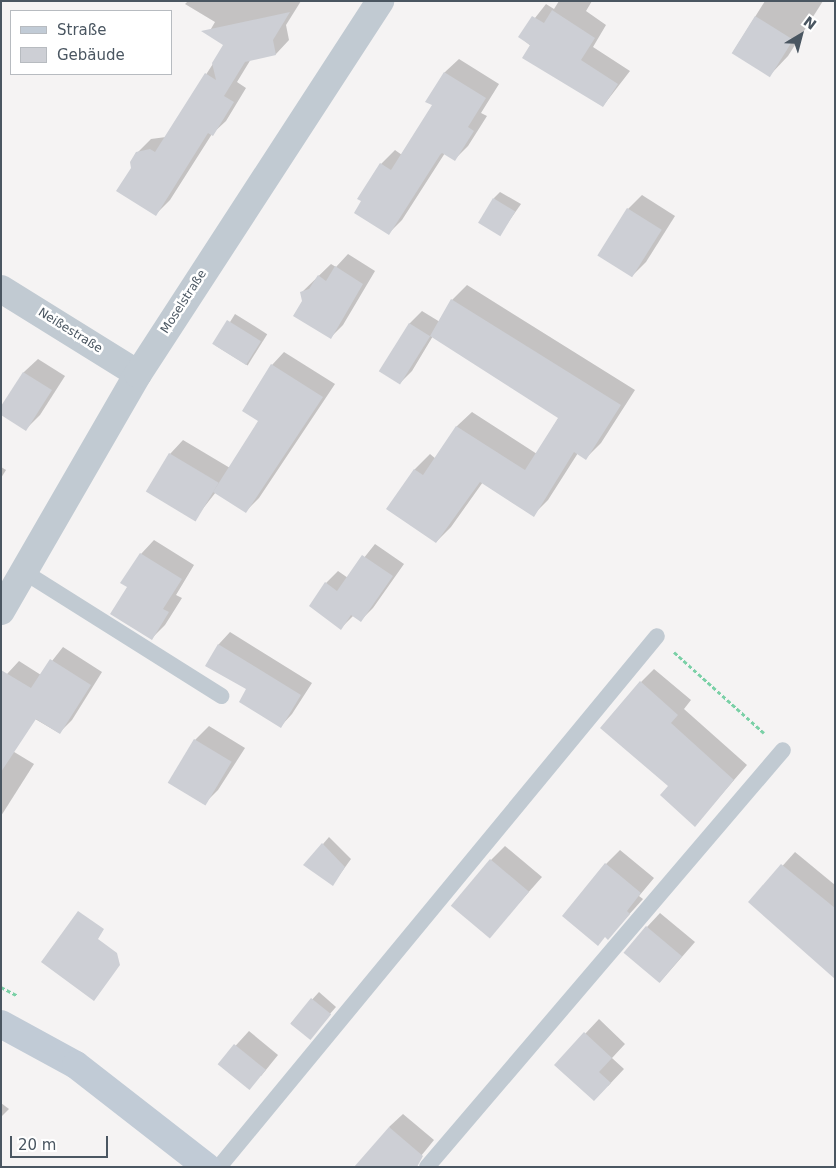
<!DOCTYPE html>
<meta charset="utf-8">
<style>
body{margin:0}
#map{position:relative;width:836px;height:1168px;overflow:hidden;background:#f5f3f3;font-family:"DejaVu Sans",sans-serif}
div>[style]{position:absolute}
.shadow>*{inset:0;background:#0003;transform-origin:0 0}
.building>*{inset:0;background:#cdcfd5;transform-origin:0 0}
.path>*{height:3px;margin-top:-1.5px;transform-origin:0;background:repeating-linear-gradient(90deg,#7ad0a6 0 4px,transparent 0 6.5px)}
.lane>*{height:16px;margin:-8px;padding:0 8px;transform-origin:8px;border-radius:8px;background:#c1cad2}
.street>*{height:28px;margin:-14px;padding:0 14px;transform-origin:14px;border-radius:14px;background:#c1cad2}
.secondary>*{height:28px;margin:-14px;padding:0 14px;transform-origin:14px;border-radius:14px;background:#c1cbd6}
span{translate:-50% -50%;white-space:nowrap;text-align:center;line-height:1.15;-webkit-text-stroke:5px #fff;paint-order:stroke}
.street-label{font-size:12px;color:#4a5661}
.frame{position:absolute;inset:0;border:2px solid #4a5661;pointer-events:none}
.legend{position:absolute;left:10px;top:10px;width:162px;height:65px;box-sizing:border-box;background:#fff;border:1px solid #b7bbc0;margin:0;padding:6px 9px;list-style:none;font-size:15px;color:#4a5661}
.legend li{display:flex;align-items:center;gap:10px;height:25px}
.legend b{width:25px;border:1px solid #b7bbc0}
.north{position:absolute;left:776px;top:10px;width:50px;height:50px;-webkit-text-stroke:4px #fff;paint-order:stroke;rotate:37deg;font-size:14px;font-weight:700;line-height:20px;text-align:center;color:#4a5661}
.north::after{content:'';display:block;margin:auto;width:18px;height:22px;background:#4a5661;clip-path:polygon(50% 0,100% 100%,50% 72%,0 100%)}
.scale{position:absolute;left:10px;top:1136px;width:98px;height:22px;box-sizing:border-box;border:2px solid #4a5661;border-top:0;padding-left:6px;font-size:15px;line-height:18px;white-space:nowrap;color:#4a5661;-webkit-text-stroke:4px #fff;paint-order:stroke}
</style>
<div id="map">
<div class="shadow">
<i style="clip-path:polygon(188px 1px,301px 1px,286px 25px,289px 40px,276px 54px,251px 59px,237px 82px,246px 88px,226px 121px,212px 134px,170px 200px,156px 214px,133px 168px,137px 153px,151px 139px,166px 137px,225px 45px,208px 34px,215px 22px,185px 4px)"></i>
<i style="clip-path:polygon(559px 1px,592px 1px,586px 11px,606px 25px,593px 47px,630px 71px,603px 106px,520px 37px,546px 4px,554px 9px)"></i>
<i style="clip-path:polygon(765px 1px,823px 1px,788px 56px,770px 75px,733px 52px)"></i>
<i style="clip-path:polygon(459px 59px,499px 84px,481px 113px,487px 116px,468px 146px,455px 159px,445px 153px,402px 220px,389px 233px,381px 164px,395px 150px,402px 155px,433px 105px,427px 101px,445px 72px)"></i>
<i style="clip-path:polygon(500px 192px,521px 204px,500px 234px,494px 198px)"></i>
<i style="clip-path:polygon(642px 195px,675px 216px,646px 262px,632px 276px,628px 209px)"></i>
<i style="clip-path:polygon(348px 254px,375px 271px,343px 325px,331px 337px,301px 293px,331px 264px,336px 267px)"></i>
<i style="clip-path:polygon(467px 285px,635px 390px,601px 443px,586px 458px,578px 453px,548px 500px,533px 515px,483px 482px,451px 527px,436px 542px,388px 509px,415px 469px,430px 454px,436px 459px,457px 426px,472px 412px,537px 454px,559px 417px,433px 336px,412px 371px,400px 383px,381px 371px,410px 323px,422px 311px,440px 322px,452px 300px)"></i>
<i style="left:235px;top:314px;width:38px;height:37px;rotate:32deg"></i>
<i style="clip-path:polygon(284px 352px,335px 384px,259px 498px,246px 511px,216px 492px,194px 520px,170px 454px,183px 440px,230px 468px,260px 421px,272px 365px)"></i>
<i style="clip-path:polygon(38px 359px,65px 376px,40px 415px,26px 429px,1px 408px,24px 372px)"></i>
<i style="clip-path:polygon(1px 467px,6px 470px,1px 478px)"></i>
<i style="clip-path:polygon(154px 540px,194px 565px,176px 595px,182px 598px,165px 625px,151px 639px,128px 587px,141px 554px)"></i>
<i style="clip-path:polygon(375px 544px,404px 564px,373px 608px,361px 620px,354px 615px,341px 628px,326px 583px,338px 571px,348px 578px)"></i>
<i style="clip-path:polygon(230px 632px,312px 683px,292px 714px,281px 726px,248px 689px,207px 666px,219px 644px)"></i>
<i style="clip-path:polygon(63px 647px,102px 672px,72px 720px,59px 733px,1px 699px,7px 674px,19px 661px,41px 675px)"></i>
<i style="clip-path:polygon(654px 669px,691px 700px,684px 709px,747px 765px,695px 825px,670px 786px,641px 682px)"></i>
<i style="clip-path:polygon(209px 726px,245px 748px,218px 790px,204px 804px,169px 782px,195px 740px)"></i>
<i style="clip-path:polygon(1px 744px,34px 764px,1px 816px)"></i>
<i style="clip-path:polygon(329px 837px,351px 859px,333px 884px,323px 844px)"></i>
<i style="clip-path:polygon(505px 846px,542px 877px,489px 937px,491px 860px)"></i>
<i style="clip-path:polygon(620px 850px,654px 878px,639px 896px,643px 899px,608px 938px,606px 864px)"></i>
<i style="clip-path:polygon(795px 852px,835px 885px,835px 956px,750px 902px)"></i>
<i style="clip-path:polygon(660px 913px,695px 942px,660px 982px,647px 927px)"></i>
<i style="clip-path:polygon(319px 992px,336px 1007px,315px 1031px,291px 1023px)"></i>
<i style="clip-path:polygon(599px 1019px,625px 1044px,612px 1058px,624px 1069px,608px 1086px,556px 1065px)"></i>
<i style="clip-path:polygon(249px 1031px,278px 1055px,261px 1076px,219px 1064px)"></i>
<i style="clip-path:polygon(1px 1103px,9px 1109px,1px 1117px)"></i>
<i style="clip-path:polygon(403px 1114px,434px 1140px,412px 1167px,389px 1127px)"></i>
</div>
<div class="building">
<i style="clip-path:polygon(552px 10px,595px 38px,581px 60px,618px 84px,603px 107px,522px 58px,530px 45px,518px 37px,532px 16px,544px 23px)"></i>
<i style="clip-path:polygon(290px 12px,273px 40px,276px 55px,245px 62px,224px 96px,234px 102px,213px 136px,208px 133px,156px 216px,116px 191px,131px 168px,130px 162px,136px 152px,150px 149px,155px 152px,205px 73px,216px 80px,212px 63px,223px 45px,201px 31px)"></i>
<i style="left:755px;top:16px;width:45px;height:44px;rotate:32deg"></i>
<i style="clip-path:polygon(444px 72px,486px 98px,468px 127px,474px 131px,455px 161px,442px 153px,440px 155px,389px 235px,354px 213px,361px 201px,357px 199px,380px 163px,391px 170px,432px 105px,425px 102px)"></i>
<i style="left:493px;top:198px;width:26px;height:29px;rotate:31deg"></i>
<i style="left:627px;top:208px;width:41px;height:56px;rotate:32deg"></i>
<i style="clip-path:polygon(335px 266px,363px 284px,331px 339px,293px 316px,302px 301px,300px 292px,309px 289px,318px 275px,326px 281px)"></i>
<i style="clip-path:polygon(451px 299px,621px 405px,586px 460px,574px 452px,534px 517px,480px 482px,436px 543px,386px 509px,414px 469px,423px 475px,456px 426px,525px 470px,558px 418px,430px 336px)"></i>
<i style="left:227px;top:320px;width:40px;height:28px;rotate:32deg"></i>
<i style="left:409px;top:323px;width:25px;height:57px;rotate:32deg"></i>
<i style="clip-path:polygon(271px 364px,323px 397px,246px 513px,213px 492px,258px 421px,242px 411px)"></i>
<i style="clip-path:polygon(23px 372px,52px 390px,26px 431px,1px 415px,1px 406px)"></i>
<i style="left:169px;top:453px;width:58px;height:45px;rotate:31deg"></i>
<i style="clip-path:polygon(140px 553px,182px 579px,163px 609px,169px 612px,152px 640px,110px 614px,127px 587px,120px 583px)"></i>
<i style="clip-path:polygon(362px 555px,393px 576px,361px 622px,351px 615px,341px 630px,309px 606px,325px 582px,337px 591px)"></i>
<i style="clip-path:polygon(218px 644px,301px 695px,281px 728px,239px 702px,246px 689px,205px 666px)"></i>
<i style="clip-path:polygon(50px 659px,91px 685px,60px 734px,36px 719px,1px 772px,1px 670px,31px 688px)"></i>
<i style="clip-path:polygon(640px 681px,678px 715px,671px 723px,734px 780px,695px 827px,660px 795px,668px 786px,600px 728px)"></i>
<i style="left:194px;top:739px;width:44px;height:51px;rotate:31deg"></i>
<i style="clip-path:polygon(322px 843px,345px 867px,333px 886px,303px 865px)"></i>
<i style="left:490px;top:859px;width:51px;height:61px;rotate:40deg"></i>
<i style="clip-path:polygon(605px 863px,641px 893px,627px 911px,630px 914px,608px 940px,605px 937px,598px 946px,562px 916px)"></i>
<i style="clip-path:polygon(781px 864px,835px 908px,835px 979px,748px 902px)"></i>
<i style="clip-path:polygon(78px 911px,104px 929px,98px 939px,117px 953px,120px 965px,94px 1001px,41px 962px)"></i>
<i style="left:646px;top:926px;width:47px;height:35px;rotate:40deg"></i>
<i style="left:311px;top:998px;width:26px;height:33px;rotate:39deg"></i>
<i style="clip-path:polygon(584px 1032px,612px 1058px,599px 1072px,611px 1083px,594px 1101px,554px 1065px)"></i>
<i style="left:234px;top:1044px;width:41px;height:26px;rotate:39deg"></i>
<i style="clip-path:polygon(389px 1127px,423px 1156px,417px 1167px,354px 1167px)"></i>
</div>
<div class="path">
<i style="left:674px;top:652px;width:121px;rotate:42deg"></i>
<i style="left:1px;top:987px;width:19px;rotate:28deg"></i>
</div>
<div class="lane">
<i style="left:26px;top:573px;width:231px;rotate:32.2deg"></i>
<i style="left:219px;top:1167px;width:688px;rotate:-50.48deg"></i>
<i style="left:427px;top:1167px;width:548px;rotate:-49.51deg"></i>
</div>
<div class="street">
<i style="left:1px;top:289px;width:161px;rotate:31.8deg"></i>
<i style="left:1px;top:611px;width:274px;rotate:-60deg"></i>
<i style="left:138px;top:374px;width:445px;rotate:-57deg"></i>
</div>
<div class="secondary">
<i style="left:1px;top:1024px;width:85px;rotate:28.7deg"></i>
<i style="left:76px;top:1065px;width:166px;rotate:37.9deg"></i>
</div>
<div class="street-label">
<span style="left:184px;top:302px;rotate:-57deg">Moselstraße</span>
<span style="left:70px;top:331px;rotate:32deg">Neißestraße</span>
</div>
<div class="frame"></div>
<ul class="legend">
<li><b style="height:6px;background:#c1cbd6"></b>Straße</li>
<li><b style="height:14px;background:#cdcfd5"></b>Gebäude</li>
</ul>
<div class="north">N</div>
<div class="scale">20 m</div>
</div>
